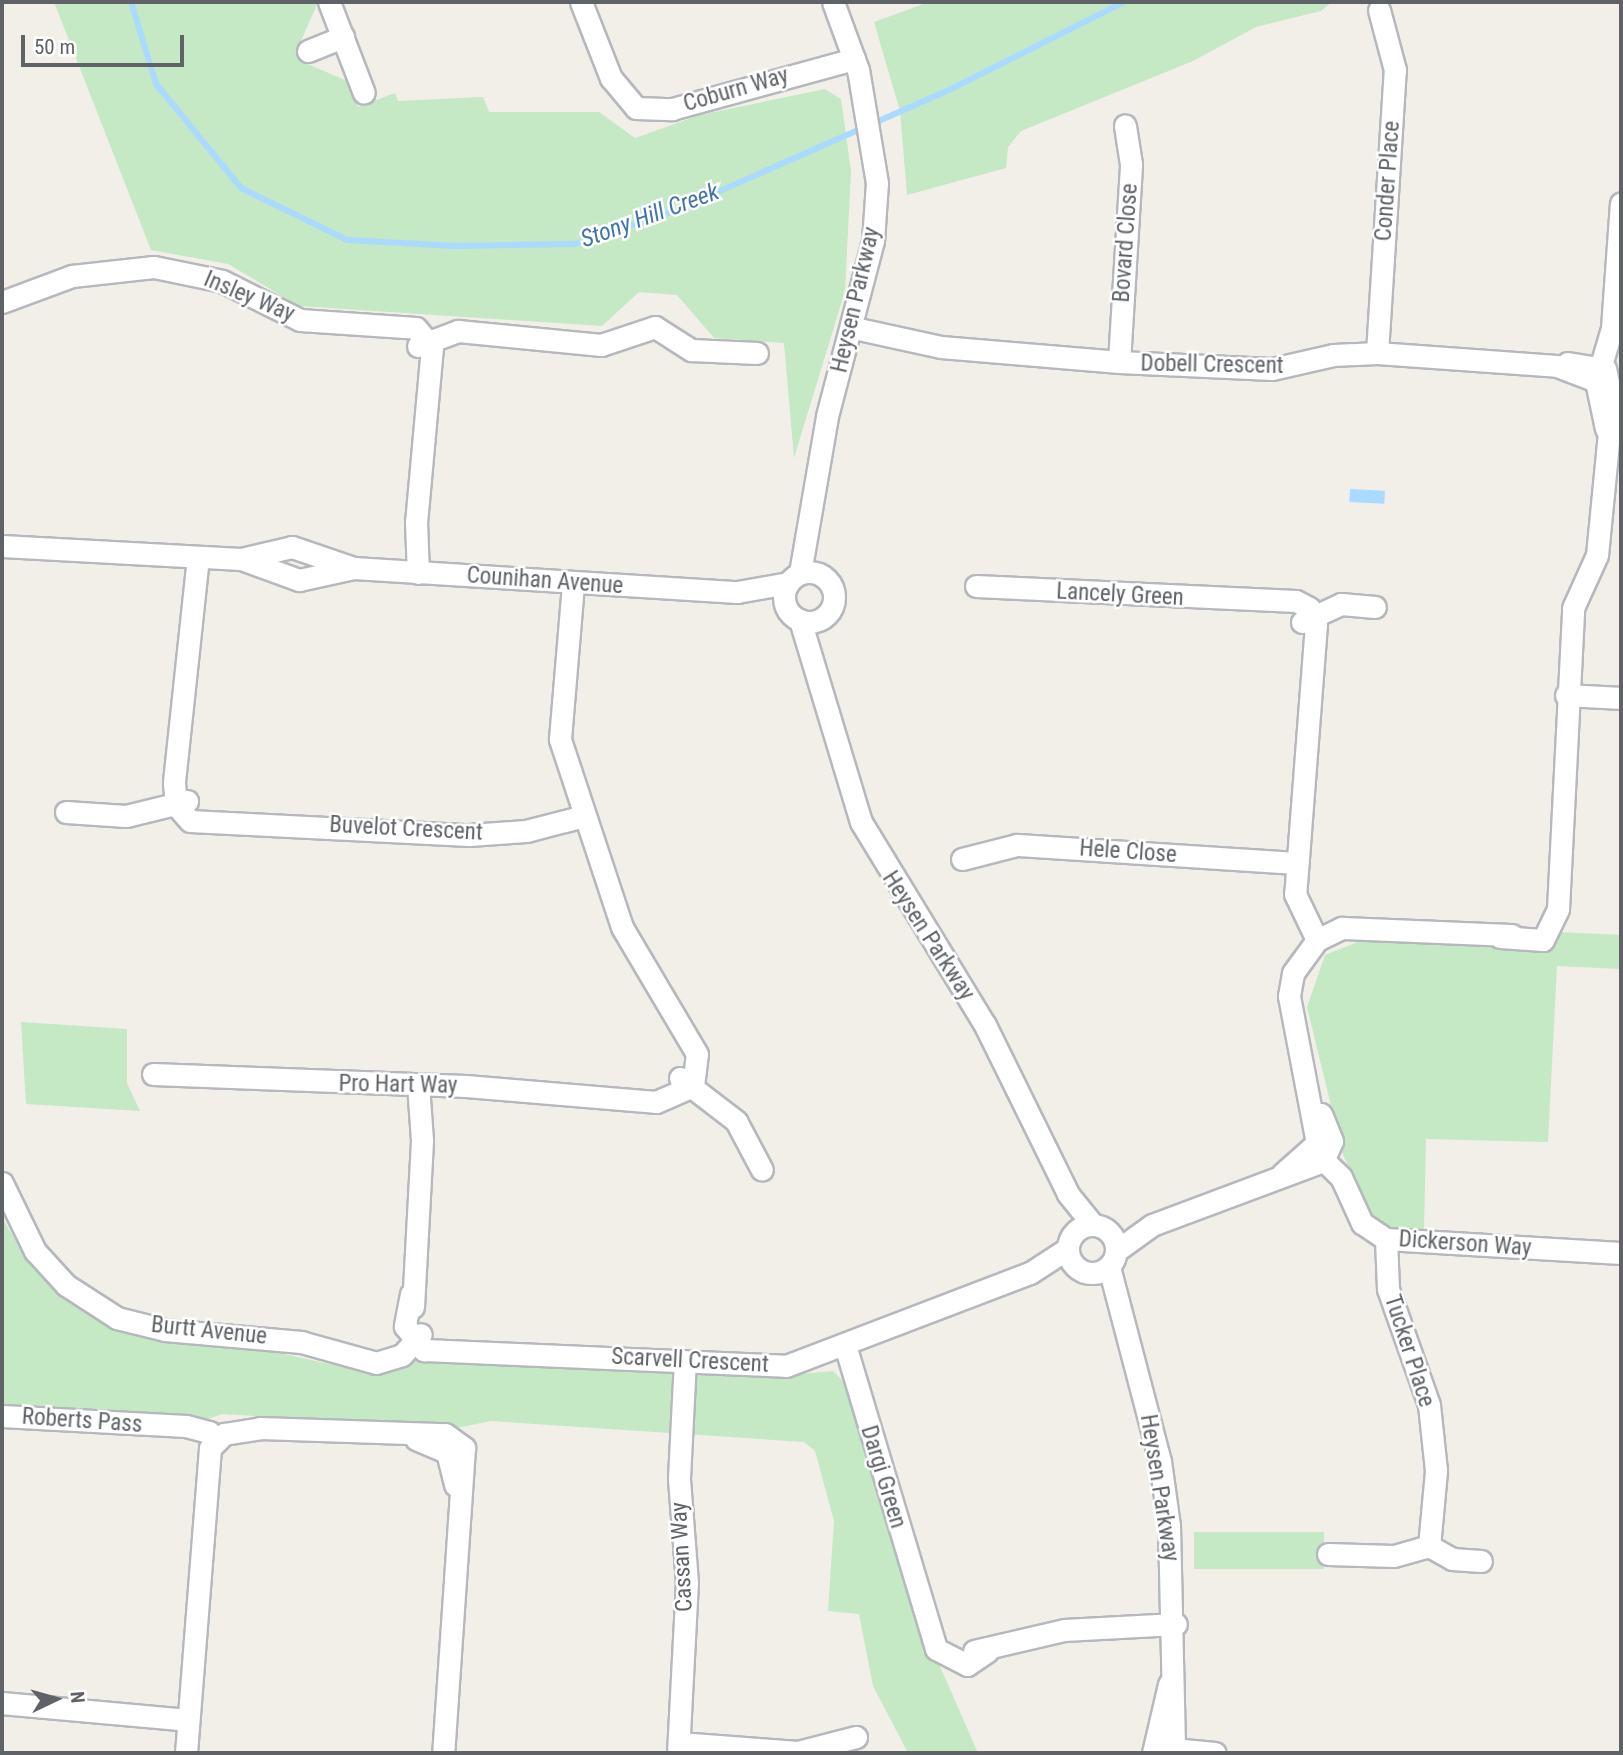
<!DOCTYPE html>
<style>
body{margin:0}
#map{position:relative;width:1623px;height:1755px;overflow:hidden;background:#f1efe8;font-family:"Roboto Condensed",sans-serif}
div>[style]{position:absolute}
.green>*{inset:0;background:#c5e8c5;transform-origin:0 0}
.water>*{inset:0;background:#aadaff;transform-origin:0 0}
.stream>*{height:6px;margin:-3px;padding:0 3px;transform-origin:3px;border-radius:3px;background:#aadaff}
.roads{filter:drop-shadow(2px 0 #b5b8bc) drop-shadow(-2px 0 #b5b8bc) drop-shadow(0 2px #b5b8bc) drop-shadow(0 -2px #b5b8bc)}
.minor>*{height:21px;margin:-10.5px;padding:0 10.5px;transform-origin:10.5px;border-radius:10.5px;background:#fff}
.minor>.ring{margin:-10.5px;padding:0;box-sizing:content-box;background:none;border:21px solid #fff;border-radius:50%}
span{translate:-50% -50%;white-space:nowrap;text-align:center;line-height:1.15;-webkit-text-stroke:5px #fff;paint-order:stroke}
.street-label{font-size:23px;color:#5f6368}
.water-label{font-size:24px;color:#4174aa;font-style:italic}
.frame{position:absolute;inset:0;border:4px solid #5f6368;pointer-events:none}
.north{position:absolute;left:21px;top:1664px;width:70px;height:70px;-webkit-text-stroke:5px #fff;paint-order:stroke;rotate:85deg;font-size:19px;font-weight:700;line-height:28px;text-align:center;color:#5f6368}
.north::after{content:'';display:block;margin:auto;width:24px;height:32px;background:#5f6368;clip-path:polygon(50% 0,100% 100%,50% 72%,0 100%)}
.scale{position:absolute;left:21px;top:35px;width:163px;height:32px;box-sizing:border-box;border:4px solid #5f6368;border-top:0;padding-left:9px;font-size:21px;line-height:24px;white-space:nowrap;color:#5f6368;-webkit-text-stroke:5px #fff;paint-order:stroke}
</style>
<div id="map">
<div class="green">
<i style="clip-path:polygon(54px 2px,318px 2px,300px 43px,308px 64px,349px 82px,358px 107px,395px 93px,398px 101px,483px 97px,489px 112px,599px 112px,635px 138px,700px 115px,825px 89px,841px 99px,851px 171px,845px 291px,794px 458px,784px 343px,714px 338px,677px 295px,639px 292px,602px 326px,299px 306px,228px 264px,151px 250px)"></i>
<i style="clip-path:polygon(929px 2px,1332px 2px,1321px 11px,1256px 27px,1193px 61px,1021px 131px,1008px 147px,1006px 168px,907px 195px,900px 111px,874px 22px)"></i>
<i style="clip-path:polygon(1559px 932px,1621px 935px,1621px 969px,1557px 966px,1548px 1142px,1426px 1139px,1424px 1231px,1380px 1231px,1343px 1155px,1307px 1007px,1325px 955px,1365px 939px,1528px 950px)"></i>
<i style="clip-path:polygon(21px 1022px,127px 1029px,127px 1083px,140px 1111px,26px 1104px)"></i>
<i style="clip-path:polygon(2px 1218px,32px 1267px,61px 1296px,114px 1327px,164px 1342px,257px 1348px,374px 1374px,414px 1357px,760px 1378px,833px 1371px,845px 1383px,904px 1584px,978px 1753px,908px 1753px,873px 1686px,859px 1614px,828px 1611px,834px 1521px,815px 1451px,804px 1442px,491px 1421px,457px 1428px,222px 1414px,200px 1422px,2px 1406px)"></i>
<i style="left:1324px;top:1532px;width:37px;height:130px;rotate:90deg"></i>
</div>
<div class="water">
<i style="left:1350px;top:489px;width:35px;height:13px;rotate:3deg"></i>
</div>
<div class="stream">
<i style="left:131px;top:2px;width:86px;rotate:73deg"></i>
<i style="left:156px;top:84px;width:134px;rotate:50.7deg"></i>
<i style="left:241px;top:188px;width:118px;rotate:26.1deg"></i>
<i style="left:347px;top:240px;width:108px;rotate:3.2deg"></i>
<i style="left:455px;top:246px;width:120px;rotate:-1deg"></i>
<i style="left:575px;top:244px;width:110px;rotate:-18.6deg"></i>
<i style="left:679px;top:209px;width:297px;rotate:-23.8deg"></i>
<i style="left:951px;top:89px;width:194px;rotate:-26.7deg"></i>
</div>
<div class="roads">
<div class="minor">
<i style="left:329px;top:2px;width:97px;rotate:69deg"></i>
<i style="left:581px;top:2px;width:82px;rotate:68.5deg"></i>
<i style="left:611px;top:78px;width:39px;rotate:50deg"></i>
<i style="left:636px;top:108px;width:36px;rotate:2deg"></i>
<i style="left:672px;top:109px;width:189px;rotate:-15.4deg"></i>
<i style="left:308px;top:51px;width:38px;rotate:-22deg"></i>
<i style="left:2px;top:302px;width:75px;rotate:-20.4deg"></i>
<i style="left:72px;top:276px;width:82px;rotate:-6.3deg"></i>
<i style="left:154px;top:267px;width:69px;rotate:11.6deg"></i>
<i style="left:222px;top:281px;width:87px;rotate:26.6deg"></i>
<i style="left:300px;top:320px;width:116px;rotate:3.9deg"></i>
<i style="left:416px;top:328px;width:25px;rotate:50deg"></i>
<i style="left:432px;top:347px;width:176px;rotate:95.2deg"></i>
<i style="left:416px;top:522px;width:51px;rotate:87.8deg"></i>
<i style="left:854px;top:328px;width:89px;rotate:12.3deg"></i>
<i style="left:941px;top:347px;width:179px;rotate:4.8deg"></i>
<i style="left:1119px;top:362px;width:153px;rotate:2.6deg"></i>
<i style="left:1272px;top:369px;width:63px;rotate:-12.9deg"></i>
<i style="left:1333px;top:355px;width:44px;rotate:-2.6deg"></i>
<i style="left:1377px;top:353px;width:180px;rotate:4.1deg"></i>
<i style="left:1557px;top:366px;width:42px;rotate:21deg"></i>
<i style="left:1596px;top:381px;width:49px;rotate:78.2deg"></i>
<i style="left:418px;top:346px;width:43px;rotate:-20.6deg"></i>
<i style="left:458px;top:331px;width:144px;rotate:5.6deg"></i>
<i style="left:601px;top:345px;width:57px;rotate:-18.4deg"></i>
<i style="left:655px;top:327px;width:43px;rotate:32.6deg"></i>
<i style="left:691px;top:350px;width:66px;rotate:2.6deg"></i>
<i style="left:1377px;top:353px;width:284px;rotate:-86.4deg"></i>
<i style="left:1395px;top:70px;width:62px;rotate:-104.9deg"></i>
<i style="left:1119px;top:362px;width:198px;rotate:-86.5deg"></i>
<i style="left:1131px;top:164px;width:39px;rotate:-99deg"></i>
<i style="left:1597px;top:379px;width:53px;rotate:-73.6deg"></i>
<i style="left:1612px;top:328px;width:125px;rotate:-85.9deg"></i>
<i style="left:2px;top:546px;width:239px;rotate:3.1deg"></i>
<i style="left:241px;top:559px;width:52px;rotate:-13.2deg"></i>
<i style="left:292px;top:547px;width:65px;rotate:18.7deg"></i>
<i style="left:198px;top:557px;width:227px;rotate:96.1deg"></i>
<i style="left:174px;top:783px;width:22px;rotate:85deg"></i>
<i style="left:176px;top:805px;width:21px;rotate:49deg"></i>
<i style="left:190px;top:821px;width:279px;rotate:2.9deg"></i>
<i style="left:469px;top:835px;width:57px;rotate:-4deg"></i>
<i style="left:526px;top:831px;width:60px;rotate:-14.5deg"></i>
<i style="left:241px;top:559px;width:62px;rotate:19.9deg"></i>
<i style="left:299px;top:580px;width:56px;rotate:-12.3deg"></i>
<i style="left:354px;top:568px;width:384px;rotate:3.6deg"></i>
<i style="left:737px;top:592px;width:52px;rotate:-10deg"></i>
<i class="ring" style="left:784px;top:572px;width:29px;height:29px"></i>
<i style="left:800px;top:573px;width:159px;rotate:-80.2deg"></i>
<i style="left:827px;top:416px;width:181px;rotate:-75.3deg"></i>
<i style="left:873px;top:241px;width:58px;rotate:-86.1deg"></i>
<i style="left:877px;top:183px;width:115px;rotate:-99.5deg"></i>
<i style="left:858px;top:70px;width:72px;rotate:-110.2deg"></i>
<i style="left:976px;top:586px;width:320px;rotate:2.7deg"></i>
<i style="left:1296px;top:601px;width:15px;rotate:28deg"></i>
<i style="left:1309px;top:608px;width:17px;rotate:66deg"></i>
<i style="left:1316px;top:624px;width:271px;rotate:94.4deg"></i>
<i style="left:1295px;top:894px;width:51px;rotate:64.4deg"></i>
<i style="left:800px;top:620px;width:211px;rotate:73.2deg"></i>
<i style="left:861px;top:822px;width:238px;rotate:58.6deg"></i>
<i style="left:985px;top:1025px;width:188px;rotate:63.8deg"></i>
<i style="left:1068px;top:1194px;width:40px;rotate:51deg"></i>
<i style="left:1302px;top:622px;width:43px;rotate:-24.8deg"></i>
<i style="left:1341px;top:604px;width:34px;rotate:5deg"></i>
<i style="left:1566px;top:695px;width:55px;rotate:3.1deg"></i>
<i style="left:66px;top:812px;width:60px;rotate:3.8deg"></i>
<i style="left:126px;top:816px;width:63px;rotate:-13.8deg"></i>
<i style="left:962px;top:859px;width:57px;rotate:-14.3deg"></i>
<i style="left:1017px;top:845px;width:281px;rotate:3.7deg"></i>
<i style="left:1500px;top:937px;width:43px;rotate:4deg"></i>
<i style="left:1543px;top:940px;width:34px;rotate:-64deg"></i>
<i style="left:1558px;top:909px;width:301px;rotate:-87.1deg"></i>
<i style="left:1573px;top:608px;width:58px;rotate:-65.6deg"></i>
<i style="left:1597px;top:555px;width:155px;rotate:-84.4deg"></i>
<i style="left:1612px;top:401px;width:33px;rotate:-102deg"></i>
<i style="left:1605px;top:369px;width:38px;rotate:-171deg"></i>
<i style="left:153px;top:1074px;width:313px;rotate:2.2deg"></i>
<i style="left:466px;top:1086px;width:191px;rotate:4.8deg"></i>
<i style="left:656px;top:1102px;width:40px;rotate:-23.4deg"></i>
<i style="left:693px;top:1086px;width:32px;rotate:-83deg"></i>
<i style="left:697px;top:1054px;width:147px;rotate:-120.6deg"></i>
<i style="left:622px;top:927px;width:198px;rotate:-108.3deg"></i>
<i style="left:560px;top:739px;width:157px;rotate:-85.2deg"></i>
<i style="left:680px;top:1078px;width:71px;rotate:37.5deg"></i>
<i style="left:736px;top:1121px;width:55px;rotate:62deg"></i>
<i style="left:1313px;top:1150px;width:39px;rotate:44deg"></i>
<i style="left:1341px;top:1177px;width:51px;rotate:65.5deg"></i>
<i style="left:1362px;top:1223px;width:29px;rotate:34deg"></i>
<i style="left:1386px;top:1239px;width:235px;rotate:3.4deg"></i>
<i style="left:1282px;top:1174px;width:47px;rotate:-41.5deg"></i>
<i style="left:1317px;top:1143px;width:150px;rotate:-100.8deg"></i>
<i style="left:1289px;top:996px;width:23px;rotate:-80deg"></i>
<i style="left:1293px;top:973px;width:41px;rotate:-54deg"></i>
<i style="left:1317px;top:940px;width:28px;rotate:-26deg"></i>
<i style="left:1342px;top:928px;width:170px;rotate:2.4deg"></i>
<i style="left:2px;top:1183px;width:76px;rotate:64.1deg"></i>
<i style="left:35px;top:1251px;width:46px;rotate:47.6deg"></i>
<i style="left:66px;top:1285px;width:61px;rotate:32.9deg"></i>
<i style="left:117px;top:1318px;width:49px;rotate:14deg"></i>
<i style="left:165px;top:1330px;width:137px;rotate:5deg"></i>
<i style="left:301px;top:1342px;width:78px;rotate:15.6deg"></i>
<i style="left:376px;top:1363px;width:27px;rotate:-17deg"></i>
<i style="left:402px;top:1355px;width:28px;rotate:-48deg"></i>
<i class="ring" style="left:1068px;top:1225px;width:27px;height:27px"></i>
<i style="left:1386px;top:1239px;width:50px;rotate:87.7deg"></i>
<i style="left:1388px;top:1289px;width:123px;rotate:70.5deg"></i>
<i style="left:1429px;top:1405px;width:66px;rotate:83.9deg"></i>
<i style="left:1436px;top:1471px;width:75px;rotate:95.3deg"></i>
<i style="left:1116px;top:1251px;width:44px;rotate:-35.8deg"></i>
<i style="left:1152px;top:1225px;width:183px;rotate:-20.5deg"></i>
<i style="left:1323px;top:1161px;width:22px;rotate:-66deg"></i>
<i style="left:1332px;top:1141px;width:29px;rotate:-112deg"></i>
<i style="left:1109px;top:1267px;width:201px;rotate:75.3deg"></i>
<i style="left:1160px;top:1461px;width:66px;rotate:82.1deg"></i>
<i style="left:1169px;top:1526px;width:227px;rotate:88.7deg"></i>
<i style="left:411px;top:1294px;width:33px;rotate:101deg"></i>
<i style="left:405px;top:1326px;width:31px;rotate:52deg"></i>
<i style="left:424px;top:1350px;width:362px;rotate:2.5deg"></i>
<i style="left:786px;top:1366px;width:261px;rotate:-20.9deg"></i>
<i style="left:1030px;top:1273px;width:44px;rotate:-33deg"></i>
<i style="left:413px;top:1307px;width:167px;rotate:-86.9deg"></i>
<i style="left:422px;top:1140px;width:56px;rotate:-94.1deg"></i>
<i style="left:845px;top:1345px;width:317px;rotate:73.3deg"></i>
<i style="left:936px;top:1649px;width:35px;rotate:27deg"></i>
<i style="left:967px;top:1665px;width:25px;rotate:-34deg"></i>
<i style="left:2px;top:1416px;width:184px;rotate:3.1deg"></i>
<i style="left:186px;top:1426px;width:24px;rotate:15deg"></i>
<i style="left:209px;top:1432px;width:11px;rotate:52deg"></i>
<i style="left:416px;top:1439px;width:34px;rotate:23deg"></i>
<i style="left:447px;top:1452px;width:34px;rotate:76deg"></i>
<i style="left:1328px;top:1554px;width:66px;rotate:1.7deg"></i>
<i style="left:1394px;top:1556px;width:36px;rotate:-16deg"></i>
<i style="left:1429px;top:1546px;width:26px;rotate:29deg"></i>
<i style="left:1452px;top:1559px;width:29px;rotate:4deg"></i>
<i style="left:974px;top:1651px;width:92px;rotate:-13.1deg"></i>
<i style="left:1064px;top:1630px;width:112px;rotate:-3.1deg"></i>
<i style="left:2px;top:1703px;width:187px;rotate:5.2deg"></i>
<i style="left:679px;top:1743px;width:119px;rotate:4.3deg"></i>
<i style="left:798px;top:1752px;width:60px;rotate:-14.5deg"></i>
<i style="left:1162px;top:1748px;width:53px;rotate:5.4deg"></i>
<i style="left:186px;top:1753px;width:306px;rotate:-85.5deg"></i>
<i style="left:210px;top:1448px;width:20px;rotate:-45deg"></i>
<i style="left:224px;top:1434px;width:36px;rotate:-9deg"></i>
<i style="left:260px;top:1428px;width:185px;rotate:1.9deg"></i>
<i style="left:445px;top:1434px;width:24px;rotate:36deg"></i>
<i style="left:464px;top:1448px;width:306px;rotate:93.9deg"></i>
<i style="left:678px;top:1753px;width:170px;rotate:-87deg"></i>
<i style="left:687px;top:1583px;width:105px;rotate:-94.4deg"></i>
<i style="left:679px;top:1478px;width:117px;rotate:-87.1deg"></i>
<i style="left:1153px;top:1753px;width:71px;rotate:-76.9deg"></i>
</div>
</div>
<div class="street-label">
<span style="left:736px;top:90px;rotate:-16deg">Coburn Way</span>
<span style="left:1388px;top:181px;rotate:-86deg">Conder Place</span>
<span style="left:1126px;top:243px;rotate:-86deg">Bovard Close</span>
<span style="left:249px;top:297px;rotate:23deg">Insley Way</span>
<span style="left:856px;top:300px;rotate:-77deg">Heysen Parkway</span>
<span style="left:1212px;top:365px;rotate:1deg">Dobell Crescent</span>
<span style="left:545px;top:581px;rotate:4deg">Counihan Avenue</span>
<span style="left:1120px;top:595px;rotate:3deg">Lancely Green</span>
<span style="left:406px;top:829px;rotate:3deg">Buvelot Crescent</span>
<span style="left:1128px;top:852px;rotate:4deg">Hele Close</span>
<span style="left:928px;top:936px;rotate:57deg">Heysen Parkway</span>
<span style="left:398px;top:1085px;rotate:1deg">Pro Hart Way</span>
<span style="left:1465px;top:1244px;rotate:4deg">Dickerson Way</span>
<span style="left:209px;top:1331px;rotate:6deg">Burtt Avenue</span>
<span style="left:1409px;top:1351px;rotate:72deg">Tucker Place</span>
<span style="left:690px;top:1361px;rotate:3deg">Scarvell Crescent</span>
<span style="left:82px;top:1421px;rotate:4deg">Roberts Pass</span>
<span style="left:883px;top:1477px;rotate:73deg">Dargi Green</span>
<span style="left:1159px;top:1488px;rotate:81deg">Heysen Parkway</span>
<span style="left:682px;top:1557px;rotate:-93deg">Cassan Way</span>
</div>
<div class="water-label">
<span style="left:650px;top:216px;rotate:-20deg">Stony Hill Creek</span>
</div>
<div class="frame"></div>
<div class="north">N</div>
<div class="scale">50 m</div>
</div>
